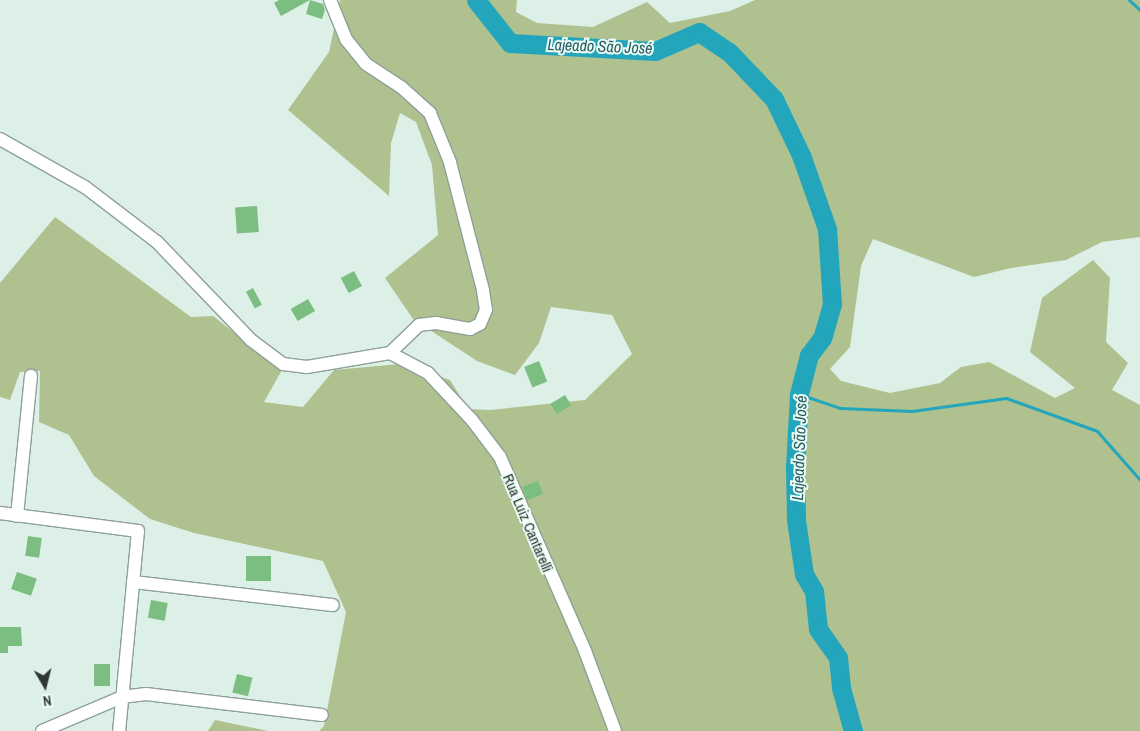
<!DOCTYPE html>
<meta charset="utf-8">
<style>
body{margin:0}
#map{position:relative;width:1140px;height:731px;overflow:hidden;background:#ddf0e8;font-family:"Archivo Narrow",sans-serif}
div>[style]{position:absolute}
.green>*{inset:0;background:#afc18e}
.stream>*{height:3px;margin:-1.5px;padding:0 1.5px;transform-origin:1.5px;border-radius:1.5px;background:#23a6bb}
.river>*{height:19px;margin:-9.5px;padding:0 9.5px;transform-origin:9.5px;border-radius:9.5px;background:#23a6bb}
.building>*{inset:0;background:#7cbd81;transform-origin:0 0}
.roads{filter:drop-shadow(1px 0 #8ea098) drop-shadow(-1px 0 #8ea098) drop-shadow(0 1px #8ea098) drop-shadow(0 -1px #8ea098)}
.street>*{height:12px;margin:-6px;padding:0 6px;transform-origin:6px;border-radius:6px;background:#fff}
span{translate:-50% -50%;white-space:nowrap;text-align:center;line-height:1.15;-webkit-text-stroke:4px #eafdf5;paint-order:stroke}
.street-label{font-size:15px;color:#2f3633}
.water-label{font-size:16px;color:#295b65;font-style:italic}
.north{position:absolute;left:20px;top:661px;width:50px;height:50px;-webkit-text-stroke:4px #eafdf5;paint-order:stroke;rotate:172deg;font-size:14px;font-weight:700;line-height:20px;text-align:center;color:#2f3633}
.north::after{content:'';display:block;margin:auto;width:18px;height:22px;background:#2f3633;clip-path:polygon(50% 0,100% 100%,50% 72%,0 100%)}
</style>
<div id="map">
<div class="green">
<i style="clip-path:polygon(340px 0,517px 0,516px 12px,537px 23px,593px 27px,647px 2px,670px 23px,730px 11px,755px 0,1140px 0,1140px 237px,1102px 242px,1066px 260px,1011px 268px,974px 277px,873px 239px,861px 266px,850px 347px,830px 369px,841px 381px,890px 393px,940px 383px,961px 367px,989px 362px,1055px 398px,1075px 388px,1030px 352px,1042px 298px,1093px 260px,1110px 278px,1106px 342px,1128px 363px,1112px 390px,1140px 405px,1140px 731px,319px 731px,324px 726px,346px 612px,323px 561px,194px 533px,150px 519px,94px 476px,69px 435px,39px 422px,40px 371px,20px 372px,10px 400px,0 397px,0 283px,55px 217px,191px 317px,213px 316px,282px 370px,264px 402px,303px 407px,334px 370px,400px 364px,450px 380px,468px 409px,490px 410px,585px 400px,632px 354px,612px 315px,551px 307px,539px 343px,515px 375px,477px 361px,413px 319px,385px 278px,438px 235px,432px 165px,416px 122px,400px 113px,391px 143px,389px 196px,288px 110px,329px 52px)"></i>
<i style="clip-path:polygon(215px 720px,268px 731px,208px 731px)"></i>
</div>
<div class="stream">
<i style="left:1129px;top:0;width:15px;rotate:42deg"></i>
<i style="left:799px;top:394px;width:43px;rotate:18.9deg"></i>
<i style="left:840px;top:408px;width:72px;rotate:2.4deg"></i>
<i style="left:912px;top:411px;width:95px;rotate:-7.9deg"></i>
<i style="left:1006px;top:398px;width:97px;rotate:19.9deg"></i>
<i style="left:1097px;top:431px;width:65px;rotate:48.7deg"></i>
</div>
<div class="river">
<i style="left:476px;top:0;width:55px;rotate:51.7deg"></i>
<i style="left:510px;top:43px;width:145px;rotate:3.2deg"></i>
<i style="left:655px;top:51px;width:48px;rotate:-23.4deg"></i>
<i style="left:699px;top:32px;width:37px;rotate:34deg"></i>
<i style="left:730px;top:53px;width:64px;rotate:46.3deg"></i>
<i style="left:774px;top:99px;width:62px;rotate:64.3deg"></i>
<i style="left:801px;top:155px;width:78px;rotate:70.6deg"></i>
<i style="left:827px;top:229px;width:75px;rotate:86.2deg"></i>
<i style="left:832px;top:304px;width:35px;rotate:106deg"></i>
<i style="left:822px;top:338px;width:21px;rotate:127deg"></i>
<i style="left:809px;top:355px;width:40px;rotate:104.4deg"></i>
<i style="left:799px;top:394px;width:73px;rotate:93.1deg"></i>
<i style="left:795px;top:467px;width:53px;rotate:88.9deg"></i>
<i style="left:796px;top:520px;width:55px;rotate:81.6deg"></i>
<i style="left:804px;top:574px;width:20px;rotate:60deg"></i>
<i style="left:814px;top:591px;width:38px;rotate:84deg"></i>
<i style="left:818px;top:629px;width:35px;rotate:55deg"></i>
<i style="left:838px;top:658px;width:30px;rotate:84deg"></i>
<i style="left:841px;top:688px;width:45px;rotate:74.4deg"></i>
</div>
<div class="building">
<i style="clip-path:polygon(279px 0,310px 0,281px 16px,274px 3px)"></i>
<i style="clip-path:polygon(310px 0,323px 4px,325px 10px,322px 19px,306px 14px)"></i>
<i style="left:257px;top:206px;width:26px;height:22px;rotate:86deg"></i>
<i style="left:354px;top:271px;width:17px;height:15px;rotate:62deg"></i>
<i style="left:253px;top:288px;width:19px;height:8px;rotate:62deg"></i>
<i style="left:308px;top:299px;width:14px;height:20px;rotate:60deg"></i>
<i style="left:539px;top:361px;width:22px;height:16px;rotate:68deg"></i>
<i style="left:565px;top:395px;width:12px;height:17px;rotate:59deg"></i>
<i style="left:538px;top:481px;width:14px;height:17px;rotate:69deg"></i>
<i style="left:28px;top:536px;width:14px;height:20px;rotate:8deg"></i>
<i style="left:246px;top:556px;width:25px;height:25px"></i>
<i style="left:17px;top:572px;width:21px;height:18px;rotate:19deg"></i>
<i style="left:151px;top:600px;width:17px;height:18px;rotate:10deg"></i>
<i style="clip-path:polygon(0 627px,21px 627px,22px 646px,8px 646px,8px 653px,0 653px)"></i>
<i style="left:94px;top:664px;width:16px;height:22px"></i>
<i style="left:237px;top:674px;width:16px;height:19px;rotate:14deg"></i>
</div>
<div class="roads">
<div class="street">
<i style="left:0;top:139px;width:98px;rotate:29.5deg"></i>
<i style="left:85px;top:187px;width:91px;rotate:37.4deg"></i>
<i style="left:157px;top:242px;width:136px;rotate:46.2deg"></i>
<i style="left:251px;top:340px;width:40px;rotate:37deg"></i>
<i style="left:283px;top:364px;width:24px;rotate:7deg"></i>
<i style="left:307px;top:367px;width:84px;rotate:-9.6deg"></i>
<i style="left:390px;top:353px;width:40px;rotate:-44deg"></i>
<i style="left:419px;top:325px;width:17px;rotate:-7deg"></i>
<i style="left:436px;top:323px;width:35px;rotate:10deg"></i>
<i style="left:470px;top:329px;width:11px;rotate:-27deg"></i>
<i style="left:480px;top:324px;width:15px;rotate:-67deg"></i>
<i style="left:486px;top:310px;width:20px;rotate:-99deg"></i>
<i style="left:483px;top:290px;width:132px;rotate:-104.5deg"></i>
<i style="left:450px;top:162px;width:53px;rotate:-112.2deg"></i>
<i style="left:430px;top:113px;width:39px;rotate:-138deg"></i>
<i style="left:401px;top:87px;width:42px;rotate:-146.7deg"></i>
<i style="left:366px;top:64px;width:32px;rotate:-129deg"></i>
<i style="left:346px;top:39px;width:42px;rotate:-112.3deg"></i>
<i style="left:390px;top:353px;width:43px;rotate:27.8deg"></i>
<i style="left:428px;top:373px;width:64px;rotate:46.9deg"></i>
<i style="left:472px;top:420px;width:46px;rotate:52.9deg"></i>
<i style="left:500px;top:457px;width:212px;rotate:66.3deg"></i>
<i style="left:585px;top:651px;width:85px;rotate:69.4deg"></i>
<i style="left:0;top:513px;width:139px;rotate:7.4deg"></i>
<i style="left:138px;top:531px;width:201px;rotate:95.4deg"></i>
<i style="left:17px;top:516px;width:141px;rotate:-84.3deg"></i>
<i style="left:133px;top:582px;width:201px;rotate:6.6deg"></i>
<i style="left:42px;top:731px;width:87px;rotate:-23deg"></i>
<i style="left:122px;top:697px;width:24px;rotate:-7deg"></i>
<i style="left:146px;top:694px;width:177px;rotate:6.8deg"></i>
</div>
</div>
<div class="street-label">
<span style="left:528px;top:523px;rotate:67deg">Rua Luiz Cantarelli</span>
</div>
<div class="water-label">
<span style="left:600px;top:46px;rotate:2deg">Lajeado São José</span>
<span style="left:799px;top:448px;rotate:-88deg">Lajeado São José</span>
</div>
<div class="north">N</div>
</div>
